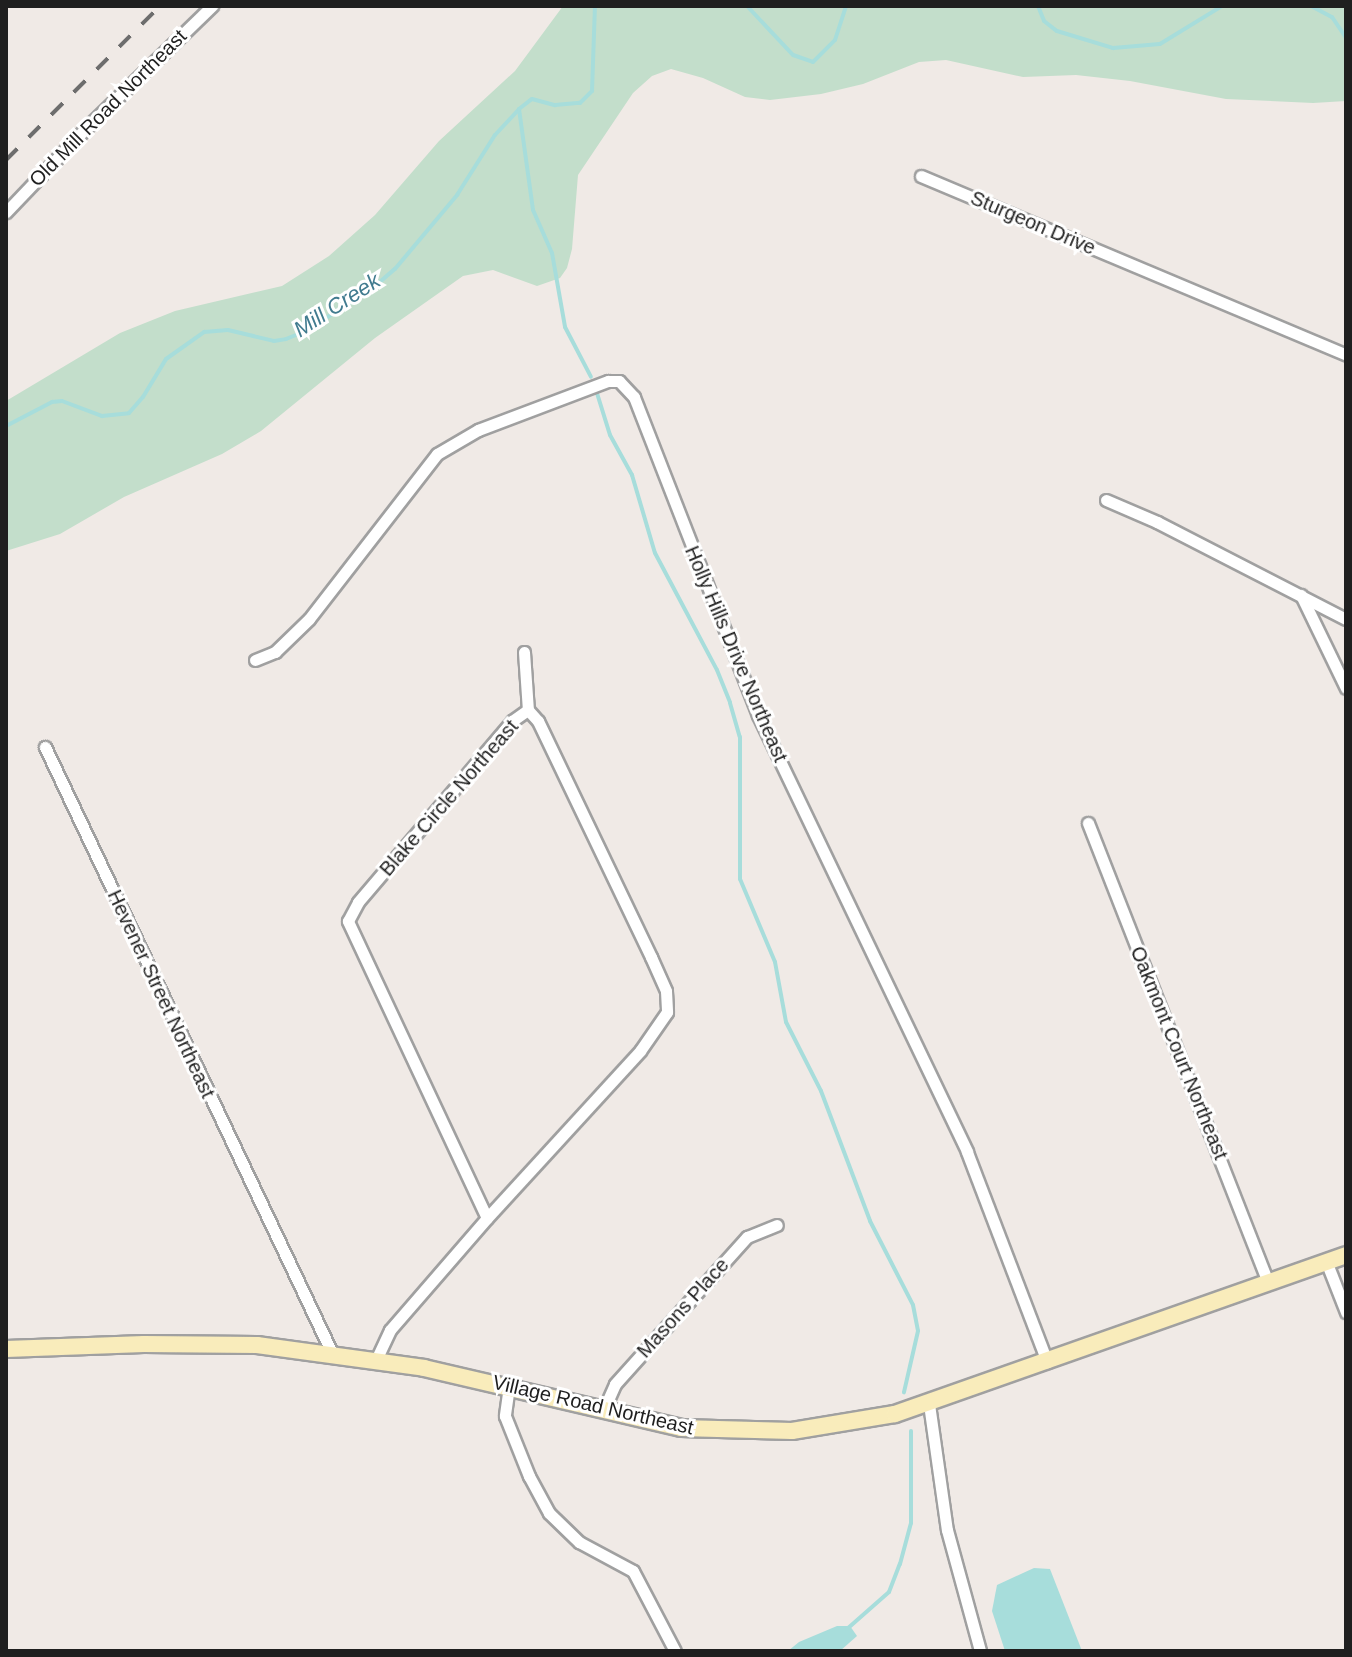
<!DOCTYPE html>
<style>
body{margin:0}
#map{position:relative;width:1352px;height:1657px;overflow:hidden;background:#f0eae6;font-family:Arial,sans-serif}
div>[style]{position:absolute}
.wetland>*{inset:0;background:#c3decb}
.water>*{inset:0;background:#a7dddb}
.stream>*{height:4px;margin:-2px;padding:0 2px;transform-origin:2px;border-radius:2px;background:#a7dddb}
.roads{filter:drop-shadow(2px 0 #a0a0a0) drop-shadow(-2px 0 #a0a0a0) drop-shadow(0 2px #a0a0a0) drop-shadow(0 -2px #a0a0a0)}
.street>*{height:11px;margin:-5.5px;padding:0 5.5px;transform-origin:5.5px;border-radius:5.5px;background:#fff}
.secondary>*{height:16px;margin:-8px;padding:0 8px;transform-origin:8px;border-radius:8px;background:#f9ecbb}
.rail>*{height:4px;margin-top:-2px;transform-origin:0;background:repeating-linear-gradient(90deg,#6d6d6d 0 16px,transparent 0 32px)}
span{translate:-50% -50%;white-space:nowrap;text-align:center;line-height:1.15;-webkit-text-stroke:6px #fff;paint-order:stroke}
.street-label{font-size:20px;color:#1f1f1f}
.water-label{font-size:22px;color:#417b8f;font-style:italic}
.frame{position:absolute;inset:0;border:8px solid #1f1f1f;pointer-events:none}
</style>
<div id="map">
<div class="wetland">
<i style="clip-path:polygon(563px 6px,1346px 6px,1346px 101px,1313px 103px,1226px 99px,1130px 81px,1076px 75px,1023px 77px,946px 60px,919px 62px,863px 84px,821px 94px,770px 100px,745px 97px,703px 78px,671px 69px,652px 76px,633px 93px,578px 175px,572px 249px,567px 268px,560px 278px,537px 286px,493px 270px,463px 276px,375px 338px,261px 431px,222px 454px,124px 497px,60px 534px,6px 551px,6px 401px,120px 333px,175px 311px,282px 286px,329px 256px,375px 215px,439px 141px,515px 71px)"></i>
</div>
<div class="water">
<i style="clip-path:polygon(1034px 1568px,1050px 1569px,1082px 1651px,1005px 1651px,992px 1611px,997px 1585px)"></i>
<i style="clip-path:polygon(837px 1626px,850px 1626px,857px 1636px,840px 1651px,788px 1651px,799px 1642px)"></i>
</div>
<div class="stream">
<i style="left:747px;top:6px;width:67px;rotate:46.8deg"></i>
<i style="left:793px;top:55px;width:21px;rotate:19deg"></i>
<i style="left:813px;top:62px;width:31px;rotate:-45deg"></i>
<i style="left:835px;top:40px;width:36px;rotate:-72deg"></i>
<i style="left:1038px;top:6px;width:16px;rotate:68deg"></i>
<i style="left:1044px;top:21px;width:16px;rotate:38deg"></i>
<i style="left:1057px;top:31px;width:59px;rotate:16.9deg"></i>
<i style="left:1113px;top:48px;width:47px;rotate:-4.9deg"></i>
<i style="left:1160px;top:44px;width:73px;rotate:-31.5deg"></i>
<i style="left:1311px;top:6px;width:24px;rotate:28deg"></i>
<i style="left:1332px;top:17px;width:25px;rotate:56deg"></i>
<i style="left:519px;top:109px;width:102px;rotate:82.1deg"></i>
<i style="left:533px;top:210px;width:47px;rotate:66.2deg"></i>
<i style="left:552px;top:253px;width:75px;rotate:80deg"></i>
<i style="left:565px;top:327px;width:56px;rotate:62.5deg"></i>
<i style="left:596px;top:390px;width:47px;rotate:72.7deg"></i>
<i style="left:610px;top:435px;width:46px;rotate:61.2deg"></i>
<i style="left:632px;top:475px;width:81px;rotate:73.6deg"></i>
<i style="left:655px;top:553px;width:132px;rotate:62.1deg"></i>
<i style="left:717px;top:670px;width:35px;rotate:68deg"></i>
<i style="left:730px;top:703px;width:35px;rotate:74deg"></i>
<i style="left:740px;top:737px;width:142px;rotate:90deg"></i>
<i style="left:740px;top:879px;width:90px;rotate:67.1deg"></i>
<i style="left:775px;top:962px;width:61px;rotate:79.6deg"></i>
<i style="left:786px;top:1022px;width:77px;rotate:63.1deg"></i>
<i style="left:821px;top:1091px;width:139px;rotate:69.3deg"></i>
<i style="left:870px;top:1221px;width:94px;rotate:62.9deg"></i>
<i style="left:913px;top:1305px;width:26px;rotate:79deg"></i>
<i style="left:918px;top:1331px;width:63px;rotate:102.9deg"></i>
<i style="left:6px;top:426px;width:52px;rotate:-27.6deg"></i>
<i style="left:52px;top:402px;width:10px;rotate:-6deg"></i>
<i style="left:62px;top:401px;width:43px;rotate:20.6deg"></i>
<i style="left:102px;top:416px;width:27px;rotate:-6deg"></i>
<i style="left:129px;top:413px;width:21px;rotate:-49deg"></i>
<i style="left:143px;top:397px;width:44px;rotate:-58.8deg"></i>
<i style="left:166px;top:359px;width:47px;rotate:-35.4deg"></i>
<i style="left:204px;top:332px;width:24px;rotate:-5deg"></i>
<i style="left:228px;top:330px;width:47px;rotate:13.4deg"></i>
<i style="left:274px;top:341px;width:12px;rotate:-9deg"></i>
<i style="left:286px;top:339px;width:22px;rotate:-22deg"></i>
<i style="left:306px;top:331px;width:81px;rotate:-32.9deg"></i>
<i style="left:374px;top:287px;width:28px;rotate:-41deg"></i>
<i style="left:395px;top:269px;width:97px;rotate:-50deg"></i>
<i style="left:457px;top:195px;width:71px;rotate:-57.7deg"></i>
<i style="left:495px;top:135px;width:35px;rotate:-47deg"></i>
<i style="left:519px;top:109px;width:16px;rotate:-38deg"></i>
<i style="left:532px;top:99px;width:24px;rotate:15deg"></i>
<i style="left:555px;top:105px;width:25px;rotate:-5deg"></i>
<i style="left:580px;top:103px;width:17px;rotate:-45deg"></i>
<i style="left:592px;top:91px;width:85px;rotate:-88deg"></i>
<i style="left:847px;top:1629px;width:56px;rotate:-41.4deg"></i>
<i style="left:889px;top:1592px;width:30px;rotate:-69deg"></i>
<i style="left:900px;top:1564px;width:42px;rotate:-75deg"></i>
<i style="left:911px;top:1523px;width:92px;rotate:-90deg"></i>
</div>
<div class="roads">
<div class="street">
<i style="left:921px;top:176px;width:461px;rotate:22.8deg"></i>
<i style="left:6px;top:212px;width:119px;rotate:-46.4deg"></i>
<i style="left:88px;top:126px;width:173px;rotate:-44.1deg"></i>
<i style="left:1106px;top:500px;width:56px;rotate:23.3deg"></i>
<i style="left:1157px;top:522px;width:212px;rotate:27.2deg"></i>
<i style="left:1301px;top:595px;width:103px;rotate:64.2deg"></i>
<i style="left:524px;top:652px;width:58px;rotate:86.1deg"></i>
<i style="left:255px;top:660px;width:22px;rotate:-22deg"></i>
<i style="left:275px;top:652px;width:47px;rotate:-44.1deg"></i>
<i style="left:309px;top:619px;width:209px;rotate:-52.2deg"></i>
<i style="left:437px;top:454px;width:48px;rotate:-30.3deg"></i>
<i style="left:478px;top:430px;width:139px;rotate:-20.7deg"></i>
<i style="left:608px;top:381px;width:11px"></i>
<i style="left:619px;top:381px;width:22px;rotate:47deg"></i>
<i style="left:634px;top:397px;width:341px;rotate:68.7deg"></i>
<i style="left:758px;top:715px;width:484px;rotate:64.4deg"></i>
<i style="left:967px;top:1152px;width:225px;rotate:69.1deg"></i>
<i style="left:528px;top:710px;width:15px;rotate:48deg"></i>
<i style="left:538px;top:721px;width:262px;rotate:64.4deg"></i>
<i style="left:651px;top:957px;width:37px;rotate:66deg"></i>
<i style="left:666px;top:991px;width:21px;rotate:87deg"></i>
<i style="left:667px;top:1012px;width:47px;rotate:124.7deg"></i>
<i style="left:640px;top:1051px;width:226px;rotate:132.5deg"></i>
<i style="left:487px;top:1218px;width:328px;rotate:-115.1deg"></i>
<i style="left:348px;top:921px;width:21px;rotate:-62deg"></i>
<i style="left:358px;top:902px;width:238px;rotate:-49.6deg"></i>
<i style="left:512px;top:721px;width:19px;rotate:-35deg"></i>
<i style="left:45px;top:747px;width:671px;rotate:64.66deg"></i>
<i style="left:1088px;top:823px;width:494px;rotate:68.6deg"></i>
<i style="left:1326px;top:1261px;width:55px;rotate:68.6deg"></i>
<i style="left:376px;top:1360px;width:33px;rotate:-65deg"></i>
<i style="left:390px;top:1330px;width:148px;rotate:-49.1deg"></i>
<i style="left:509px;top:1386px;width:30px;rotate:98deg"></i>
<i style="left:505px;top:1416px;width:65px;rotate:68.2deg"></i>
<i style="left:529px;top:1476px;width:42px;rotate:61.6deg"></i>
<i style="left:549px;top:1513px;width:42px;rotate:44deg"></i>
<i style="left:579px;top:1542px;width:61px;rotate:28.2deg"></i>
<i style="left:633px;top:1571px;width:90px;rotate:62.3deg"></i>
<i style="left:929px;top:1404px;width:127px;rotate:81.9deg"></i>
<i style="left:947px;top:1530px;width:125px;rotate:74.7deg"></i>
<i style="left:604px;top:1409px;width:27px;rotate:-66deg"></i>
<i style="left:615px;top:1384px;width:198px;rotate:-48.1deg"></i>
<i style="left:747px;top:1237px;width:32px;rotate:-22deg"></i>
</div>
<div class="secondary">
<i style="left:6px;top:1349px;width:138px;rotate:-2.1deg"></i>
<i style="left:144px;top:1344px;width:113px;rotate:0.5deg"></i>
<i style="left:257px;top:1345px;width:169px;rotate:7.8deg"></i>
<i style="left:424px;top:1368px;width:264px;rotate:13.1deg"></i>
<i style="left:681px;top:1428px;width:111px;rotate:1.5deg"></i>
<i style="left:792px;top:1431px;width:104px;rotate:-9.4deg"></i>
<i style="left:895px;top:1414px;width:478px;rotate:-19.4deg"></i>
</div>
</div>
<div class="rail">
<i style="left:6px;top:160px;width:218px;rotate:-45deg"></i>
</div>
<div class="street-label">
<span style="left:108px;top:108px;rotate:-45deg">Old Mill Road Northeast</span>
<span style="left:1033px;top:223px;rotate:23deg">Sturgeon Drive</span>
<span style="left:736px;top:654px;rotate:67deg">Holly Hills Drive Northeast</span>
<span style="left:449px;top:798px;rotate:-49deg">Blake Circle Northeast</span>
<span style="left:161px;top:994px;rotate:65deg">Hevener Street Northeast</span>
<span style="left:1179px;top:1053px;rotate:68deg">Oakmont Court Northeast</span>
<span style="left:683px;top:1308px;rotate:-48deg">Masons Place</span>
<span style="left:593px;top:1405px;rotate:13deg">Village Road Northeast</span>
</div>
<div class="water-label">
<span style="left:337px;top:305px;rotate:-33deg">Mill Creek</span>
</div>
<div class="frame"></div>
</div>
